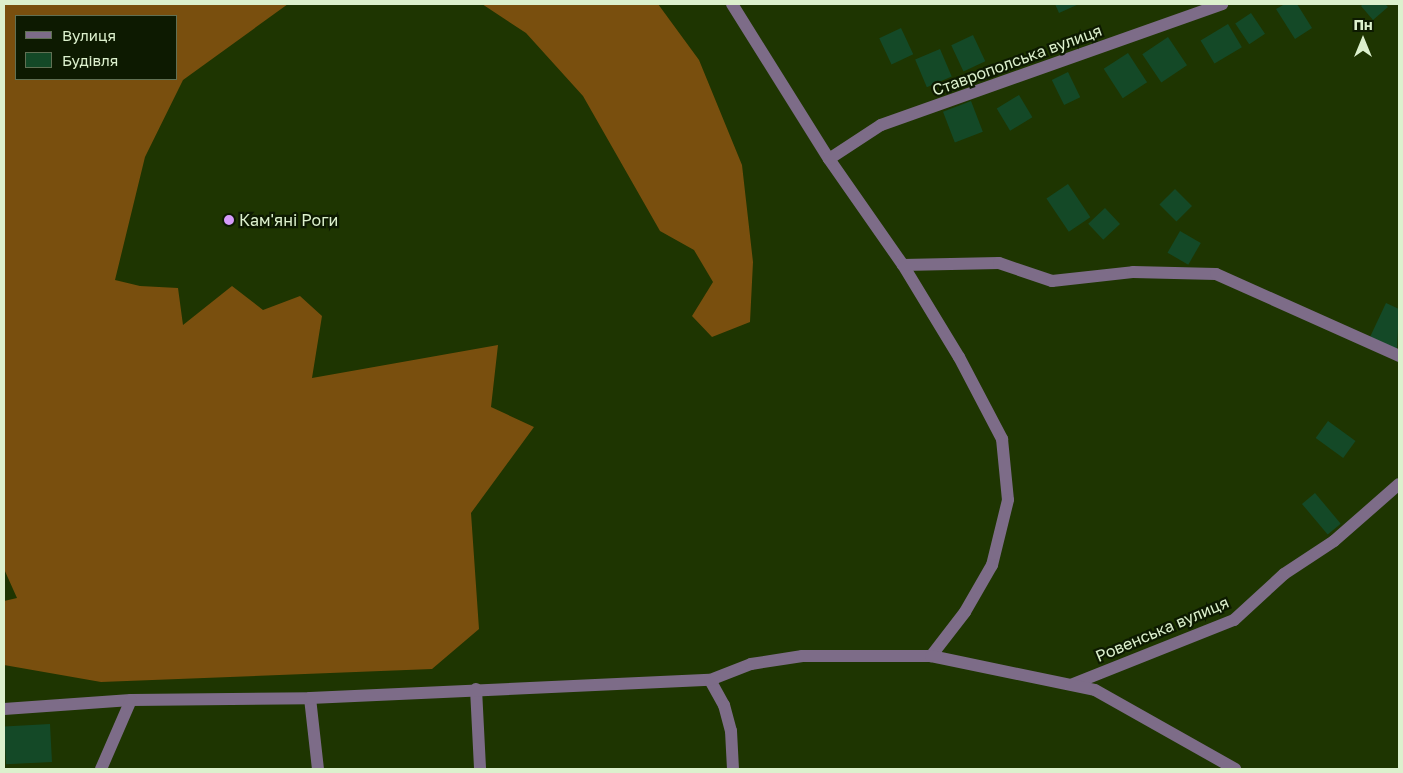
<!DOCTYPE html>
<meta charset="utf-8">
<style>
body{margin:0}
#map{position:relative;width:1403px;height:773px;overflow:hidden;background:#1e3501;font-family:"Golos Text",sans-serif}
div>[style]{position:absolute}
.forest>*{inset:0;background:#794f0e}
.building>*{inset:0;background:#144927;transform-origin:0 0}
.minor>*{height:12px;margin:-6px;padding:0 6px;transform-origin:6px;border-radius:6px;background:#7d6c88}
.dots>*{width:14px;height:14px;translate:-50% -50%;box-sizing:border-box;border:2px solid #0d1a01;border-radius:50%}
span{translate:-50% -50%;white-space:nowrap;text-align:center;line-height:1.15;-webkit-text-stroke:4.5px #0d1a01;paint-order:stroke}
.street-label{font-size:16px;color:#dcf0cd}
.poi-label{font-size:16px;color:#dcf0cd}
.left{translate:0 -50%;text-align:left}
.frame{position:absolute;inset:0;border:5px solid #dcf0cd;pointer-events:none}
.legend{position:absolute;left:15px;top:15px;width:162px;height:65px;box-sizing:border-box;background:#0d1a01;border:1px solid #607053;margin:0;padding:6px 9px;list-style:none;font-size:15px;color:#dcf0cd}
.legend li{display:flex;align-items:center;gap:10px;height:25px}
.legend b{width:25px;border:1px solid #607053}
.north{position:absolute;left:1338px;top:15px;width:50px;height:50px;-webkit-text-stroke:4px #0d1a01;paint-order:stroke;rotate:0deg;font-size:14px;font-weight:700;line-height:20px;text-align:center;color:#dcf0cd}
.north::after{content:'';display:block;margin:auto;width:18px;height:22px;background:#dcf0cd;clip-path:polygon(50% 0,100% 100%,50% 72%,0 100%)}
</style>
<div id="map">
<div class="forest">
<i style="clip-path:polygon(evenodd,4px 4px,288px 4px,183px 80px,145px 157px,115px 280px,140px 286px,178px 288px,183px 325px,232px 286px,263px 310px,300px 296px,322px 316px,312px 378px,498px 345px,491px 407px,534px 427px,471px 513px,479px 629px,432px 669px,101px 682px,4px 665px,4px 601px,17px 598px,4px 569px,4px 4px,16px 16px,176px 16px,176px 79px,16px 79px,16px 16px)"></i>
<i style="clip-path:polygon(482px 4px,658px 4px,699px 60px,742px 165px,753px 262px,750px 322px,712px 337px,692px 316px,713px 282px,694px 250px,660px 231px,583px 96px,526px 33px)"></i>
</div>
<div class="building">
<i style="clip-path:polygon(1055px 4px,1079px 4px,1059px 13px)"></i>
<i style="clip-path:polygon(1285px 4px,1297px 4px,1312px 28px,1295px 39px,1276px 9px)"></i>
<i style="clip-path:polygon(1363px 4px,1385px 4px,1388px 7px,1373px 20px,1361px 6px)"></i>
<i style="left:1251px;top:13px;width:25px;height:19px;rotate:56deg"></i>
<i style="left:1228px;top:24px;width:27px;height:32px;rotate:59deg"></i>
<i style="left:901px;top:28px;width:29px;height:24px;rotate:65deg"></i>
<i style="left:973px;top:35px;width:29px;height:24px;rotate:65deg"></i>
<i style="left:1168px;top:37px;width:34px;height:31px;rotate:56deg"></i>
<i style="left:940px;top:49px;width:30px;height:27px;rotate:67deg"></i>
<i style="left:1128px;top:53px;width:35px;height:29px;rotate:57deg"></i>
<i style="left:1068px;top:72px;width:28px;height:18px;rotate:64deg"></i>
<i style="left:1019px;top:95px;width:26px;height:26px;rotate:59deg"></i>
<i style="left:971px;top:101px;width:33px;height:30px;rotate:69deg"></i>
<i style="left:1068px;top:184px;width:40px;height:26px;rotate:56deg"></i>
<i style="left:1175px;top:189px;width:24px;height:22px;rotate:45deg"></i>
<i style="left:1105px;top:208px;width:22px;height:23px;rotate:47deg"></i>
<i style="left:1180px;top:231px;width:24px;height:25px;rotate:30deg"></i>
<i style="clip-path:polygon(1386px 303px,1399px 309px,1397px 349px,1370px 337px)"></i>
<i style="left:1328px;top:421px;width:34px;height:21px;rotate:36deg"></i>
<i style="left:1315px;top:493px;width:40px;height:17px;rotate:50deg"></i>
<i style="left:50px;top:724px;width:38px;height:46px;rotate:87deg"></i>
</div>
<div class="minor">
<i style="left:732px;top:4px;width:183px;rotate:58deg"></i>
<i style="left:829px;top:159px;width:129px;rotate:55.1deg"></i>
<i style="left:903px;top:265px;width:108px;rotate:58.7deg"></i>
<i style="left:959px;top:357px;width:93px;rotate:62.3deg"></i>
<i style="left:1002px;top:439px;width:61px;rotate:84.4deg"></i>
<i style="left:1008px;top:500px;width:67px;rotate:103.8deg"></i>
<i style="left:992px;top:565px;width:54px;rotate:119.9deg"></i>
<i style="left:965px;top:612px;width:56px;rotate:127.7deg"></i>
<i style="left:829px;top:159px;width:62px;rotate:-33.2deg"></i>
<i style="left:881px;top:125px;width:362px;rotate:-19.5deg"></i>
<i style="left:903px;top:265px;width:96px;rotate:-1.2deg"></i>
<i style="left:999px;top:263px;width:56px;rotate:18.8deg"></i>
<i style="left:1052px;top:281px;width:81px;rotate:-6.3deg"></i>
<i style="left:1133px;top:272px;width:83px;rotate:1.4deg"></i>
<i style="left:1216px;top:274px;width:201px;rotate:24.1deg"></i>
<i style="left:710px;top:680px;width:29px;rotate:61deg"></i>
<i style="left:724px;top:705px;width:27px;rotate:75deg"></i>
<i style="left:731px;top:731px;width:38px;rotate:87deg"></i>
<i style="left:1073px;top:684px;width:173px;rotate:-21.7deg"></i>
<i style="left:1234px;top:620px;width:68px;rotate:-42.6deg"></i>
<i style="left:1284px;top:574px;width:60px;rotate:-33.4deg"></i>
<i style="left:1334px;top:541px;width:86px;rotate:-41.2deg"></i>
<i style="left:476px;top:689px;width:80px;rotate:87.1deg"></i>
<i style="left:310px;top:698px;width:71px;rotate:83.6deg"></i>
<i style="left:4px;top:709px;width:127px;rotate:-4.1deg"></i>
<i style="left:131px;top:700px;width:179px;rotate:-0.6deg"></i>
<i style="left:310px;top:698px;width:400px;rotate:-2.6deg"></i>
<i style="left:710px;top:680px;width:44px;rotate:-21.3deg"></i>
<i style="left:751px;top:664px;width:52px;rotate:-8.9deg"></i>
<i style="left:802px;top:656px;width:129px"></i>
<i style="left:931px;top:656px;width:167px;rotate:11.7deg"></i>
<i style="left:1095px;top:690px;width:161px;rotate:29.4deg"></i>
<i style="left:101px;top:769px;width:75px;rotate:-66.5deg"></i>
</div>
<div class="dots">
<i style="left:229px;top:220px;background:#d59bfa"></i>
</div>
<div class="street-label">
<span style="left:1017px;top:60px;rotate:-20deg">Ставрополська вулиця</span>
<span style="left:1162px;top:629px;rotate:-23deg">Ровенська вулиця</span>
</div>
<div class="poi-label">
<span class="left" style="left:239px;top:220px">Кам'яні Роги</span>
</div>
<div class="frame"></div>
<ul class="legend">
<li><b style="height:6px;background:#7d6c88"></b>Вулиця</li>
<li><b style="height:14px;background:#144927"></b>Будівля</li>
</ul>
<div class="north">Пн</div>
</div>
